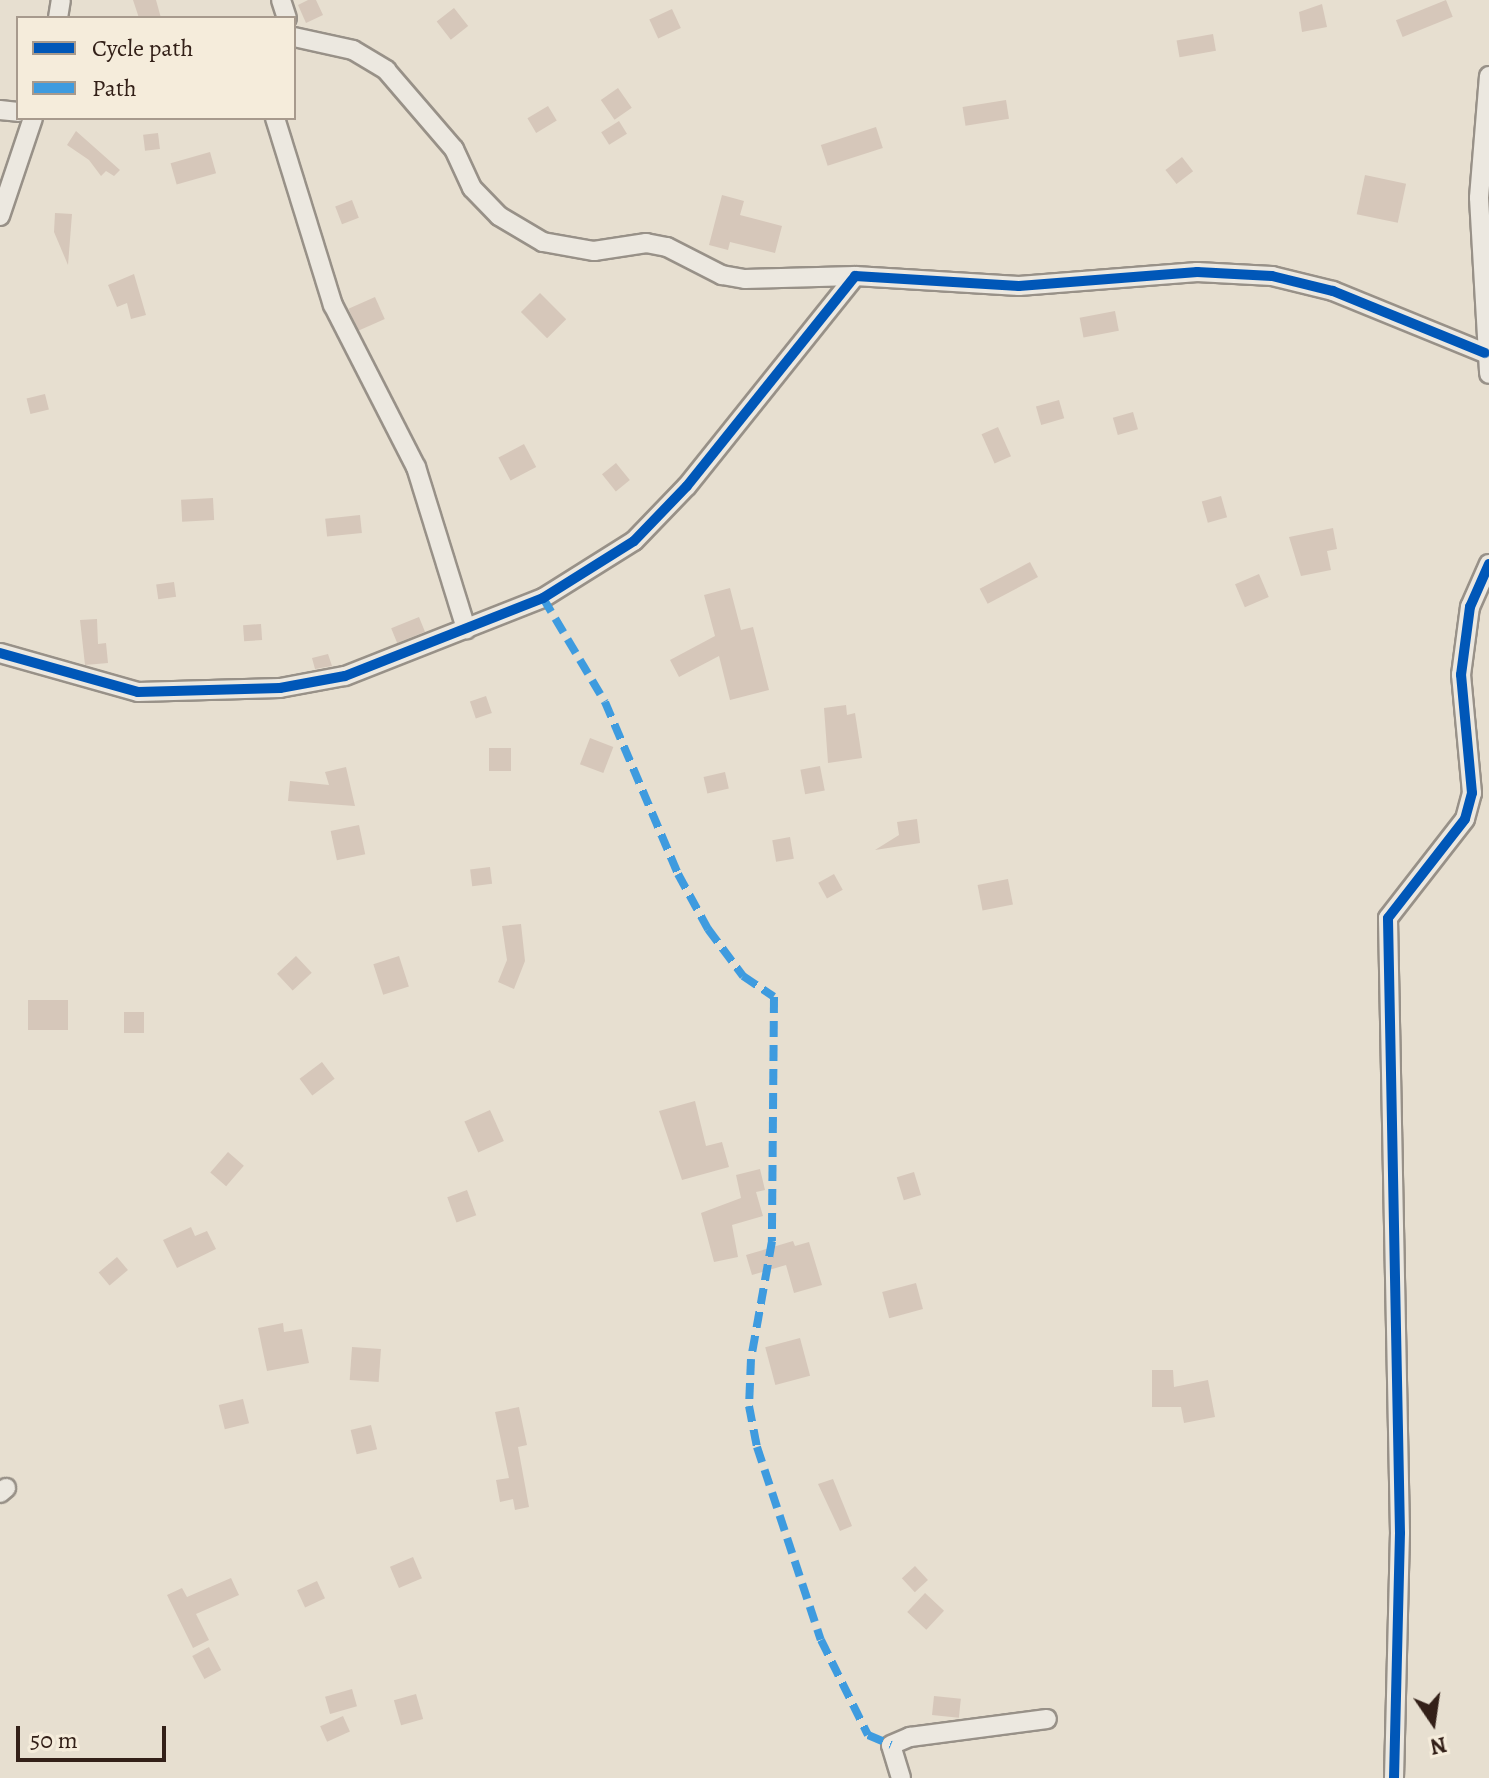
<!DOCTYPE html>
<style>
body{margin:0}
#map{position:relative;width:1489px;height:1778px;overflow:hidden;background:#e7dfd0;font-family:Alegreya,serif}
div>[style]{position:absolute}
.building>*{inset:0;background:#d6c7ba;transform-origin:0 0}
.roads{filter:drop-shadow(2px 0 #989188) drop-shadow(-2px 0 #989188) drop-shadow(0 2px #989188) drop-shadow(0 -2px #989188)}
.minor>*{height:18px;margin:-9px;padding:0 9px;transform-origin:9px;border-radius:9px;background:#ece8e0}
.quiet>*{height:8px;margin-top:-4px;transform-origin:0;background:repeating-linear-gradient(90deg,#3e9bdf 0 16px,transparent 0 24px)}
.cycleway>*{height:10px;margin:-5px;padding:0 5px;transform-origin:5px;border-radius:5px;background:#0057b8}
span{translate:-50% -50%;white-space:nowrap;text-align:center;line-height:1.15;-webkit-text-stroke:6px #f5ecdb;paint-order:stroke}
.legend{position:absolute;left:16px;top:16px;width:280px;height:104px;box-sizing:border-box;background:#f5ecdb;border:2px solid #a79a8d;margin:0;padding:10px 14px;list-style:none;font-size:24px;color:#332018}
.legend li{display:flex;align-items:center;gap:16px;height:40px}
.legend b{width:40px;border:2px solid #a79a8d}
.north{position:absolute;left:1393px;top:1682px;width:80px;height:80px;-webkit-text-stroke:6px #f5ecdb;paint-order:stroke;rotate:167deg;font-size:22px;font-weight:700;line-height:32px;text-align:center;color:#332018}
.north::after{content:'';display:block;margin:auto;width:28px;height:36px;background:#332018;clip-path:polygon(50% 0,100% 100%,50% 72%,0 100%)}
.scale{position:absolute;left:16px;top:1726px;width:150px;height:36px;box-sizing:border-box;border:4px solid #332018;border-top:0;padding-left:10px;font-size:24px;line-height:28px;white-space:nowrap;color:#332018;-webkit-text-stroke:6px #f5ecdb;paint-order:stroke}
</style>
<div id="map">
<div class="building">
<i style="clip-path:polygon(133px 0,156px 0,161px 18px,139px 18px)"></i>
<i style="clip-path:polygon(308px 0,316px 0,323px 15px,306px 23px,298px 5px)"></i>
<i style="left:1446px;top:0;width:18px;height:54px;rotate:68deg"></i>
<i style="clip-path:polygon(1322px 4px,1327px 27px,1302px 32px,1299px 12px)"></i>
<i style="left:454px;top:8px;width:23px;height:22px;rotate:52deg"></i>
<i style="left:672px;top:9px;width:21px;height:25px;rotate:65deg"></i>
<i style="left:1213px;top:34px;width:17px;height:37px;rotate:80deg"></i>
<i style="left:618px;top:88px;width:24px;height:21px;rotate:55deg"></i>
<i style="left:1006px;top:100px;width:19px;height:44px;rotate:81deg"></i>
<i style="left:548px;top:106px;width:17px;height:24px;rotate:59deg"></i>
<i style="left:619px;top:121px;width:15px;height:21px;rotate:58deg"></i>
<i style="left:876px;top:127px;width:22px;height:58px;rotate:72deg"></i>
<i style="clip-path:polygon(76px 131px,120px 170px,114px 176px,106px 171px,101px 176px,89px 160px,67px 145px)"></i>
<i style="left:158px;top:133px;width:16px;height:15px;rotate:83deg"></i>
<i style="left:210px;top:152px;width:22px;height:41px;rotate:74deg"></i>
<i style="left:1182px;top:157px;width:18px;height:21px;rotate:52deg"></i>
<i style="left:1365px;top:175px;width:42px;height:40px;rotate:12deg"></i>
<i style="clip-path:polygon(722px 195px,744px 201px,740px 215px,782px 226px,775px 253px,730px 242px,728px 250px,709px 245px)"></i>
<i style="left:352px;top:200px;width:19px;height:18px;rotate:69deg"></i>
<i style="clip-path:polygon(55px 213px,72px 214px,68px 265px,54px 232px)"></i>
<i style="clip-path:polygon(134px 274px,146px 315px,131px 319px,127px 303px,117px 307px,108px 285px)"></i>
<i style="left:540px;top:293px;width:37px;height:27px;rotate:45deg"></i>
<i style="left:375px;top:297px;width:24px;height:29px;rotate:66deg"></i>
<i style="left:1115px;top:311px;width:20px;height:36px;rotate:79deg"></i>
<i style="left:45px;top:394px;width:16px;height:19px;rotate:76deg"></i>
<i style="left:1059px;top:400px;width:19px;height:24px;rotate:74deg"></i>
<i style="left:1133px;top:412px;width:18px;height:21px;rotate:74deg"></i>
<i style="left:998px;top:427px;width:32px;height:18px;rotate:66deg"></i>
<i style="left:524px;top:444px;width:26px;height:29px;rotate:62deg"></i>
<i style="left:616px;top:463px;width:22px;height:18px;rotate:51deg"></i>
<i style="left:1221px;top:496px;width:22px;height:20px;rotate:74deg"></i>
<i style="left:213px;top:498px;width:22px;height:32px;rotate:87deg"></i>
<i style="left:360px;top:515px;width:18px;height:35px;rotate:84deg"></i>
<i style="clip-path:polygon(1333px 528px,1337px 549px,1327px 551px,1331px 570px,1301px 576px,1289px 537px)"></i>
<i style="left:1030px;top:562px;width:17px;height:57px;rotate:62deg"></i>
<i style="left:1259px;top:574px;width:25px;height:26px;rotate:67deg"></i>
<i style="left:174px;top:582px;width:15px;height:18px;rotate:82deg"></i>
<i style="clip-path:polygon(730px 588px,741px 630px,753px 627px,769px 690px,730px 700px,719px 656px,679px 677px,670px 660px,715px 636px,704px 595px)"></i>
<i style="left:419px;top:617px;width:16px;height:30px;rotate:68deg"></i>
<i style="clip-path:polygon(97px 619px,98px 644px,106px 643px,108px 663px,85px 665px,80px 620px)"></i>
<i style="left:261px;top:624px;width:16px;height:18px;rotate:86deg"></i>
<i style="clip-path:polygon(328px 654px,332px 666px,315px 669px,312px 658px)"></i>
<i style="left:486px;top:696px;width:18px;height:17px;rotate:71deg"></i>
<i style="clip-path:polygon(846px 705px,847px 715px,855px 713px,862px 758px,828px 763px,824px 708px)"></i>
<i style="left:590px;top:738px;width:25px;height:28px;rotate:21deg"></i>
<i style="left:489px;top:748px;width:22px;height:23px"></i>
<i style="left:820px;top:766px;width:25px;height:20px;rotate:79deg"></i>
<i style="clip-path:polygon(346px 767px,355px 806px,288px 801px,290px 781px,329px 785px,325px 772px)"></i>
<i style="left:725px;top:772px;width:17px;height:22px;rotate:77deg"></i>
<i style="clip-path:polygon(917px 819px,920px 843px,875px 850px,899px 835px,897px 822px)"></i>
<i style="left:359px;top:825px;width:30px;height:29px;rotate:78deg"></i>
<i style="left:790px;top:837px;width:22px;height:18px;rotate:80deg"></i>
<i style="left:490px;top:867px;width:17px;height:20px;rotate:83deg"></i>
<i style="left:834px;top:874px;width:18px;height:18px;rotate:61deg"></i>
<i style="left:1008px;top:879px;width:26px;height:31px;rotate:79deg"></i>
<i style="clip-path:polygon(521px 924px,525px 961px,514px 989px,498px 982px,507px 960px,502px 926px)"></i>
<i style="left:296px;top:956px;width:23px;height:26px;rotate:47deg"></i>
<i style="left:399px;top:956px;width:32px;height:27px;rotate:72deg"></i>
<i style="left:68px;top:1000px;width:30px;height:40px;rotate:90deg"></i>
<i style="left:124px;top:1012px;width:20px;height:21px"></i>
<i style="left:322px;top:1062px;width:21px;height:28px;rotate:53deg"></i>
<i style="clip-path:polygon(695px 1101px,706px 1146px,722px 1142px,729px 1167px,682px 1180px,659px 1111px)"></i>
<i style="left:490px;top:1110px;width:34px;height:28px;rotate:66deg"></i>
<i style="left:228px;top:1152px;width:21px;height:27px;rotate:41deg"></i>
<i style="clip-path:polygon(760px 1169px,765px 1190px,756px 1192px,763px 1216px,732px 1225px,738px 1257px,714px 1262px,701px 1213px,741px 1198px,736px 1175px)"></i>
<i style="left:914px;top:1172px;width:24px;height:18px;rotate:73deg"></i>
<i style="left:467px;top:1190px;width:27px;height:21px;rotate:70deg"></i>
<i style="clip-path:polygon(191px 1227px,195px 1236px,207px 1231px,216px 1249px,177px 1268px,163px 1240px)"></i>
<i style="clip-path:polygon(793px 1241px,795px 1246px,809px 1242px,822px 1285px,794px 1293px,786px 1265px,752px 1275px,746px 1255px)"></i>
<i style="left:117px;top:1257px;width:17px;height:24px;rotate:50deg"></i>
<i style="left:916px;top:1283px;width:27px;height:35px;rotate:75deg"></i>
<i style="clip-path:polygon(283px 1323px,284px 1332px,302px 1329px,309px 1363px,267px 1371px,258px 1328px)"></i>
<i style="left:800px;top:1338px;width:39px;height:36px;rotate:75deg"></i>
<i style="left:352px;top:1347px;width:29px;height:33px;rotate:4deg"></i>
<i style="clip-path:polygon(1152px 1370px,1173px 1370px,1174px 1387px,1208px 1380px,1215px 1417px,1184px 1423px,1181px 1407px,1152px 1407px)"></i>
<i style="left:243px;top:1399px;width:25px;height:25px;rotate:76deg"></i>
<i style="clip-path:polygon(519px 1407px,527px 1445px,518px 1447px,529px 1507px,515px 1510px,513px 1499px,500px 1502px,496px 1480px,509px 1478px,495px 1412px)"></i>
<i style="left:371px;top:1425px;width:25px;height:21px;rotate:76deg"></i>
<i style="clip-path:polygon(833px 1479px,852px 1526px,840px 1531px,818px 1484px)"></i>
<i style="left:413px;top:1557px;width:23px;height:25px;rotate:67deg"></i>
<i style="left:915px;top:1566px;width:19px;height:18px;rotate:47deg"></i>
<i style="clip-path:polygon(231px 1578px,239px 1595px,196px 1614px,209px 1640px,193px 1648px,167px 1595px,182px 1588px,187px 1597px)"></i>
<i style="left:317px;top:1581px;width:19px;height:22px;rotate:65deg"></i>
<i style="left:925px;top:1593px;width:26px;height:26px;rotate:43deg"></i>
<i style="left:209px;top:1647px;width:26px;height:19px;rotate:62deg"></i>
<i style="left:352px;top:1689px;width:18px;height:28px;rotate:74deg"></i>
<i style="left:416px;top:1694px;width:26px;height:23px;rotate:74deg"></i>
<i style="left:934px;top:1696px;width:27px;height:19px;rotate:6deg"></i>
<i style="left:343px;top:1716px;width:17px;height:25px;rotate:66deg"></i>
</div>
<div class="roads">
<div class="minor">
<i style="left:281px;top:0;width:19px;rotate:72deg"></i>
<i style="left:58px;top:18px;width:18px;rotate:-81deg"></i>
<i style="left:294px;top:37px;width:60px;rotate:12.4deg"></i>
<i style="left:353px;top:50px;width:39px;rotate:31deg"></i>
<i style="left:386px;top:70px;width:104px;rotate:49.3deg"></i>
<i style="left:454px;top:149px;width:43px;rotate:65.2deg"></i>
<i style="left:472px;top:188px;width:39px;rotate:46deg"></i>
<i style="left:499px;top:216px;width:51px;rotate:30.6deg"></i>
<i style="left:543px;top:242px;width:52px;rotate:10deg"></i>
<i style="left:594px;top:251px;width:53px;rotate:-8.7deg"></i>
<i style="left:646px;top:243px;width:21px;rotate:11deg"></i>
<i style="left:667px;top:247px;width:62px;rotate:27deg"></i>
<i style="left:722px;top:275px;width:23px;rotate:10deg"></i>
<i style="left:745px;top:279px;width:110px;rotate:-1.6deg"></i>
<i style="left:1489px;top:76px;width:122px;rotate:94.7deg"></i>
<i style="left:1479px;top:198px;width:176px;rotate:86.7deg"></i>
<i style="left:0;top:110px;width:18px;rotate:6deg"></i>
<i style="left:275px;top:118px;width:196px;rotate:72.8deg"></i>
<i style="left:333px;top:305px;width:182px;rotate:62.9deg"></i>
<i style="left:416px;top:467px;width:170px;rotate:72.8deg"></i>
<i style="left:0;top:216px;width:103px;rotate:-71.4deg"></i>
<i style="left:0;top:653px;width:143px;rotate:15.8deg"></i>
<i style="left:138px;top:692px;width:142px;rotate:-1.6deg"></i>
<i style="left:280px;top:688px;width:66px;rotate:-10.5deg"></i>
<i style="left:345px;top:676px;width:213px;rotate:-21.5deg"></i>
<i style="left:543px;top:598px;width:107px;rotate:-32.1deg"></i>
<i style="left:634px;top:541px;width:76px;rotate:-46.1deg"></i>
<i style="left:687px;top:486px;width:269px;rotate:-51.3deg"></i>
<i style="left:855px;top:276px;width:164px;rotate:3.5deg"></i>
<i style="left:1019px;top:286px;width:179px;rotate:-4.5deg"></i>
<i style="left:1197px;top:272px;width:75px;rotate:3.1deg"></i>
<i style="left:1272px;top:276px;width:63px;rotate:13.8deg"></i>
<i style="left:1333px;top:291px;width:164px;rotate:22.2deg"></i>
<i style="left:0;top:1493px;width:8px;rotate:-40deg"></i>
<i style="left:901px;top:1778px;width:34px;rotate:-107deg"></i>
<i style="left:891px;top:1745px;width:21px;rotate:-23deg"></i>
<i style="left:910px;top:1737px;width:138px;rotate:-7.5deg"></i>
<i style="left:1394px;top:1778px;width:245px;rotate:-88.6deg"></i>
<i style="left:1400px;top:1533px;width:615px;rotate:-91.12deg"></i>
<i style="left:1388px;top:918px;width:125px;rotate:-52.1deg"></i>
<i style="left:1465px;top:819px;width:27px;rotate:-75deg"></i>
<i style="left:1472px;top:793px;width:119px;rotate:-95.3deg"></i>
<i style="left:1461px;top:675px;width:69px;rotate:-82.5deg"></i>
<i style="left:1470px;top:607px;width:47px;rotate:-66.2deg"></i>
</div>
</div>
<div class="quiet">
<i style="left:543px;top:598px;width:121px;rotate:59.2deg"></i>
<i style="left:605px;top:702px;width:187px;rotate:67deg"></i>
<i style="left:678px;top:874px;width:63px;rotate:61.4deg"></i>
<i style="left:708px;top:929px;width:59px;rotate:53.3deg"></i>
<i style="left:743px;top:976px;width:37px;rotate:34deg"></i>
<i style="left:774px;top:997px;width:244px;rotate:90.5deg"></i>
<i style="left:772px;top:1241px;width:120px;rotate:100.1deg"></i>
<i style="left:751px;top:1359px;width:47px;rotate:92.4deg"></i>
<i style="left:749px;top:1406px;width:42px;rotate:79deg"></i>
<i style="left:757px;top:1447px;width:203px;rotate:71.7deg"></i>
<i style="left:821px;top:1640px;width:106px;rotate:63.7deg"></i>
<i style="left:868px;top:1735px;width:25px;rotate:23deg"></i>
</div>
<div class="cycleway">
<i style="left:0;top:653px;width:143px;rotate:15.8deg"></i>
<i style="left:138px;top:692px;width:142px;rotate:-1.6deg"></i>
<i style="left:280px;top:688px;width:66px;rotate:-10.5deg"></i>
<i style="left:345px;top:676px;width:213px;rotate:-21.5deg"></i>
<i style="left:543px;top:598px;width:107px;rotate:-32.1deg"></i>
<i style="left:634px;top:541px;width:76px;rotate:-46.1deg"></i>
<i style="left:687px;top:486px;width:269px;rotate:-51.3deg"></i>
<i style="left:855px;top:276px;width:164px;rotate:3.5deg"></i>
<i style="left:1019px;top:286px;width:179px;rotate:-4.5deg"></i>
<i style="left:1197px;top:272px;width:75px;rotate:3.1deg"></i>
<i style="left:1272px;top:276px;width:63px;rotate:13.8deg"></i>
<i style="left:1333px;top:291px;width:164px;rotate:22.2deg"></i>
<i style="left:1394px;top:1778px;width:245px;rotate:-88.6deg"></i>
<i style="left:1400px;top:1533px;width:615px;rotate:-91.12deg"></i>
<i style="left:1388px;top:918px;width:125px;rotate:-52.1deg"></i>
<i style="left:1465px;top:819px;width:27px;rotate:-75deg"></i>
<i style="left:1472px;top:793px;width:119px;rotate:-95.3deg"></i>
<i style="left:1461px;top:675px;width:69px;rotate:-82.5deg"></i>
<i style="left:1470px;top:607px;width:47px;rotate:-66.2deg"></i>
</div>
<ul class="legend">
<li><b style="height:10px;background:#0057b8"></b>Cycle path</li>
<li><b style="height:10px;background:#3e9bdf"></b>Path</li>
</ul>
<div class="north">N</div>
<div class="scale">50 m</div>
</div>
